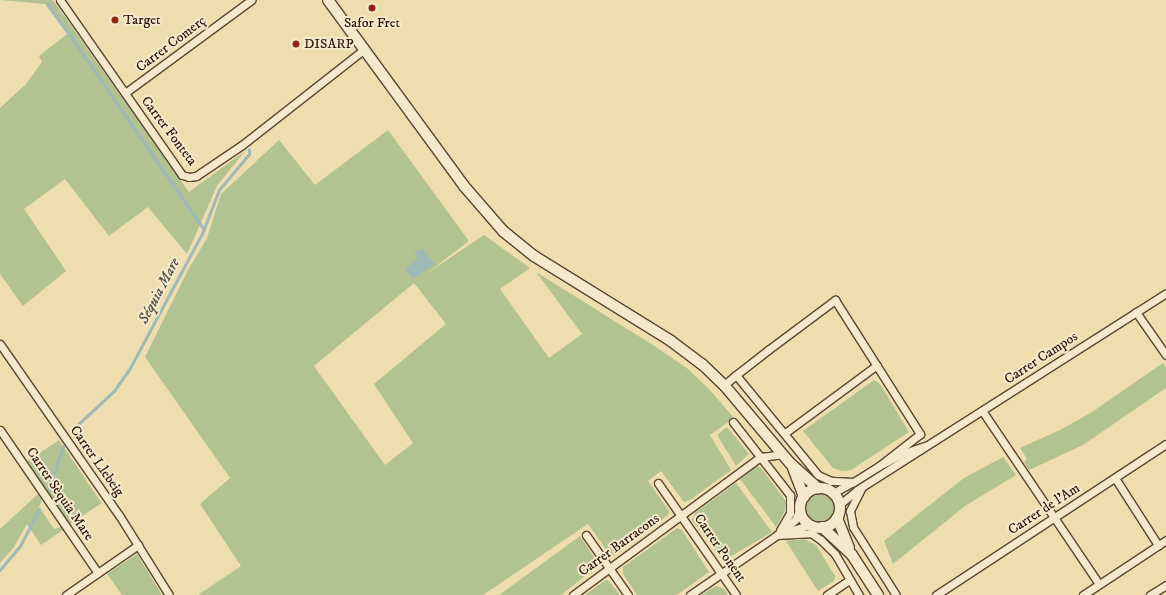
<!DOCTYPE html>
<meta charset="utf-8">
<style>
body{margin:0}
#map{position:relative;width:1166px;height:595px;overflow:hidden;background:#eedeaf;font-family:"IM FELL DW Pica",serif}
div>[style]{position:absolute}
.green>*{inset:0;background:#b2c290;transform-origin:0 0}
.round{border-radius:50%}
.water>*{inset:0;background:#9eb9b6}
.stream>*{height:2.5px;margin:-1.25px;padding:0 1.25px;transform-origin:1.25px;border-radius:1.25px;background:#9eb9b6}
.roads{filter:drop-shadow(1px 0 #5a4533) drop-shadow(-1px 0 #5a4533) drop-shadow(0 1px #5a4533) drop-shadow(0 -1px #5a4533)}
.street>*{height:7px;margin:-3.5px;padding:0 3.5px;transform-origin:3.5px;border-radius:3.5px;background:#f4eacb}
.secondary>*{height:10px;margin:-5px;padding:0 5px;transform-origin:5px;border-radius:5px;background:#f4eacb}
.secondary>.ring{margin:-5px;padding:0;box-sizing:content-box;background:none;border:10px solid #f4eacb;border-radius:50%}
.dots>*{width:11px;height:11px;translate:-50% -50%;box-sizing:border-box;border:2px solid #f4eacb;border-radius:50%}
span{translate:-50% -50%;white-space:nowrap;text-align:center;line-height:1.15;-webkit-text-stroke:4px #f4eacb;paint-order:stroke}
.poi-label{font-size:14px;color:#28120a}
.left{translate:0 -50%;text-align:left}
.street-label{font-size:14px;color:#28120a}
.water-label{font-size:15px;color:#514c46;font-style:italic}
</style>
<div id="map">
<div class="green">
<i style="clip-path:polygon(0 0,53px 0,189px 192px,245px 151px,217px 186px,187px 254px,148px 207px,109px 236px,65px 179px,24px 209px,66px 271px,23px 306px,0 274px,0 108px,26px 84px,42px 62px,39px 56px,67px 34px,45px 4px)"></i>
<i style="clip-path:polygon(evenodd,388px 130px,469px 241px,426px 274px,484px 235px,530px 268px,500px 289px,549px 358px,582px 334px,536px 272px,656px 347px,688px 369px,710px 390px,734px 418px,710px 435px,731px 470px,690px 500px,684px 502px,661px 471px,648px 481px,669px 511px,668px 515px,616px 555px,611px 556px,608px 552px,588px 524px,483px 595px,198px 595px,241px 566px,200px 504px,230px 478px,145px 357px,188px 270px,207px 238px,221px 194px,279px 140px,315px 185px,388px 130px,414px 283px,446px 324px,374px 384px,413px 443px,385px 465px,314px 366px,414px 283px)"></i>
<i style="clip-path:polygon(1163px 363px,1166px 368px,1166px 388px,1083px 445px,1029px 470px,1024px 462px,1027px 459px,1020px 448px,1060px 430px,1092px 412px)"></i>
<i style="clip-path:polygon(874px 380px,880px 384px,909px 432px,851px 470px,842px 471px,833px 468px,803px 431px)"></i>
<i style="clip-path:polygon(727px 427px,749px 454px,736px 466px,717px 435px)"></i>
<i style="left:59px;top:440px;width:76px;height:38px;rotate:56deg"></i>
<i style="clip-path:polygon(1003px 457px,1016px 475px,965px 506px,893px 564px,884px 541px,964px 478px)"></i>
<i style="clip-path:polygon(756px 467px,760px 467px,786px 501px,785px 511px,776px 527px,740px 479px)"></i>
<i style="clip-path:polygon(736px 483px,772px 532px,723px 561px,692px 520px,695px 513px)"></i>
<i class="round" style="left:801px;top:489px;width:38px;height:38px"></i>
<i style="clip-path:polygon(38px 494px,42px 500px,39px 507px,54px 529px,61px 527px,63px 530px,41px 545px,27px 524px,14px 547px,0 563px,0 529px)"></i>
<i style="clip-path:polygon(677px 528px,682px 530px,709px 572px,677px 595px,637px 595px,623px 574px,623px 567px)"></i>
<i style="clip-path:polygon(580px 536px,599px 565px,561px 595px,499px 595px)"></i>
<i style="clip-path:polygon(804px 539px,816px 545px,835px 576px,834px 581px,818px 591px,786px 541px)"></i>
<i style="clip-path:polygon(137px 554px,162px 595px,122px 595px,107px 574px)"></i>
<i style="clip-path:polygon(608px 580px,620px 595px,585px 595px,604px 581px)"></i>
<i style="clip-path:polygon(716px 586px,724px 589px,728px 595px,701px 595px)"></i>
</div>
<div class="water">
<i style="clip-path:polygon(422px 248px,435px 264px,413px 279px,405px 269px,418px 259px,414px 253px)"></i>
</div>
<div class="stream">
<i style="left:48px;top:3px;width:275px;rotate:55.4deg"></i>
<i style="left:71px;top:431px;width:59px;rotate:-42.9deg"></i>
<i style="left:114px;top:391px;width:28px;rotate:-55deg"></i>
<i style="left:130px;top:368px;width:152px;rotate:-61.8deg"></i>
<i style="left:202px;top:234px;width:47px;rotate:-68.9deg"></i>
<i style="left:219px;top:190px;width:47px;rotate:-50.2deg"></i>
<i style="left:249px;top:154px;width:4px;rotate:-90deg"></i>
<i style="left:48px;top:490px;width:46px;rotate:-70.8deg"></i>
<i style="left:0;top:570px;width:31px;rotate:-50deg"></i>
<i style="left:20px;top:546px;width:41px;rotate:-62.2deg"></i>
</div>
<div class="roads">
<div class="street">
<i style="left:60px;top:0;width:213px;rotate:55.1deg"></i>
<i style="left:182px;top:175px;width:7px;rotate:16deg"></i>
<i style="left:189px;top:177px;width:7px;rotate:-8deg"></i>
<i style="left:196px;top:176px;width:55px;rotate:-34deg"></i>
<i style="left:242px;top:145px;width:154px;rotate:-38.1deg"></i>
<i style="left:125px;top:93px;width:157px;rotate:-36.4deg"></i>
<i style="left:1136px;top:312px;width:52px;rotate:55.1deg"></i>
<i style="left:0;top:344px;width:208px;rotate:55.2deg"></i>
<i style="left:119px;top:515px;width:94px;rotate:58deg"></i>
<i style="left:724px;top:385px;width:16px;rotate:-40deg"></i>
<i style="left:736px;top:375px;width:41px;rotate:-38deg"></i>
<i style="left:768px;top:350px;width:84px;rotate:-36.7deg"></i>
<i style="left:835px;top:300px;width:159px;rotate:57.6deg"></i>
<i style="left:920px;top:434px;width:52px;rotate:142deg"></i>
<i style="left:879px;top:466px;width:31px;rotate:148deg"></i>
<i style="left:853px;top:482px;width:22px;rotate:-177deg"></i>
<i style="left:831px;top:481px;width:14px;rotate:-155deg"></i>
<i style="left:818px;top:475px;width:129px;rotate:-129.4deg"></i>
<i style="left:983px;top:412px;width:207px;rotate:56deg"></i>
<i style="left:733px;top:422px;width:93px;rotate:52deg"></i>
<i style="left:790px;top:495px;width:18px;rotate:90deg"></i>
<i style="left:790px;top:513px;width:20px;rotate:120deg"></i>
<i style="left:0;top:430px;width:173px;rotate:55.6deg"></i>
<i style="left:785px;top:433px;width:114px;rotate:-36.5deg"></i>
<i style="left:883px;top:464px;width:24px;rotate:-28deg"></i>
<i style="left:904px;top:453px;width:24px;rotate:-19deg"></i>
<i style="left:1115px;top:478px;width:80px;rotate:57.3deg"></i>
<i style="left:658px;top:483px;width:136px;rotate:55.1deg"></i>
<i style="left:862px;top:487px;width:27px;rotate:117deg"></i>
<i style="left:850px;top:511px;width:16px;rotate:79deg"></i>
<i style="left:853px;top:527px;width:80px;rotate:57.7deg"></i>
<i style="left:833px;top:493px;width:23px;rotate:-29deg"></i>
<i style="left:840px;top:504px;width:22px;rotate:-39deg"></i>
<i style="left:857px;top:490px;width:366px;rotate:-32.5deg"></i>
<i style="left:785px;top:532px;width:26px;rotate:-16deg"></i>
<i style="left:586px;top:535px;width:73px;rotate:55deg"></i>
<i style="left:777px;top:535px;width:34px;rotate:-3deg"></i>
<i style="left:811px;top:533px;width:12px;rotate:35deg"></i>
<i style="left:821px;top:540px;width:20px;rotate:45deg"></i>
<i style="left:835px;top:554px;width:48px;rotate:59.7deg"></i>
<i style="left:66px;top:595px;width:88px;rotate:-34.8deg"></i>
<i style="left:573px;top:595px;width:232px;rotate:-36.4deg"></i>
<i style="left:760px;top:457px;width:23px;rotate:-7deg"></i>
<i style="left:690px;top:595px;width:106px;rotate:-34.6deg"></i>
<i style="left:777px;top:535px;width:23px;rotate:-40deg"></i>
<i style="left:795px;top:520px;width:15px;rotate:-67deg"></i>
<i style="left:827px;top:595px;width:27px;rotate:-34deg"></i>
<i style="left:936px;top:595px;width:275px;rotate:-33.3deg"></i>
<i style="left:1083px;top:595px;width:100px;rotate:-33.5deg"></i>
<i style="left:1150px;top:595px;width:19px;rotate:-32deg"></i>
</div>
<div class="secondary">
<i style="left:328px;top:0;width:230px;rotate:53.8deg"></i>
<i style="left:464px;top:186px;width:60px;rotate:49.1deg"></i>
<i style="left:503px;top:231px;width:40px;rotate:39deg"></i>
<i style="left:534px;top:256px;width:161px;rotate:31.8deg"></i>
<i style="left:671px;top:341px;width:39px;rotate:37deg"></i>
<i style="left:702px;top:364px;width:30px;rotate:44deg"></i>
<i style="left:724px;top:385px;width:102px;rotate:49.8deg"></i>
<i style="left:790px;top:463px;width:38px;rotate:42deg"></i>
<i style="left:793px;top:468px;width:31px;rotate:69deg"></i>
<i class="ring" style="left:800px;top:488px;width:30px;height:30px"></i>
<i style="left:837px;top:518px;width:32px;rotate:68deg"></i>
<i style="left:822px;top:527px;width:41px;rotate:43deg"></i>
<i style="left:852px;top:555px;width:48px;rotate:57deg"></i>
</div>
</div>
<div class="dots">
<i style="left:372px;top:8px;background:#8f2418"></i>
<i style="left:115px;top:20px;background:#8f2418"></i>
<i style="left:296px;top:44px;background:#8f2418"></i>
</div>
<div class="poi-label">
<span class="left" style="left:123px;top:20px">Target</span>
<span style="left:372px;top:23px">Safor Fret</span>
<span class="left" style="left:304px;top:44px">DISARP</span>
</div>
<div class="street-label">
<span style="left:171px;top:44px;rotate:-37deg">Carrer Comerç</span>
<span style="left:169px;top:131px;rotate:53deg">Carrer Fonteta</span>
<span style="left:1041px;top:358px;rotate:-33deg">Carrer Campos</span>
<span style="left:97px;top:461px;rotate:55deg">Carrer Llebeig</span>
<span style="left:60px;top:494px;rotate:56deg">Carrer Sèquia Mare</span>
<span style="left:1044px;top:509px;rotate:-33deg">Carrer de l'Am</span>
<span style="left:619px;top:545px;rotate:-36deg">Carrer Barracons</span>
<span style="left:720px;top:548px;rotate:55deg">Carrer Ponent</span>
</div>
<div class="water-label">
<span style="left:159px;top:291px;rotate:-62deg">Séquia Mare</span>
</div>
</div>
